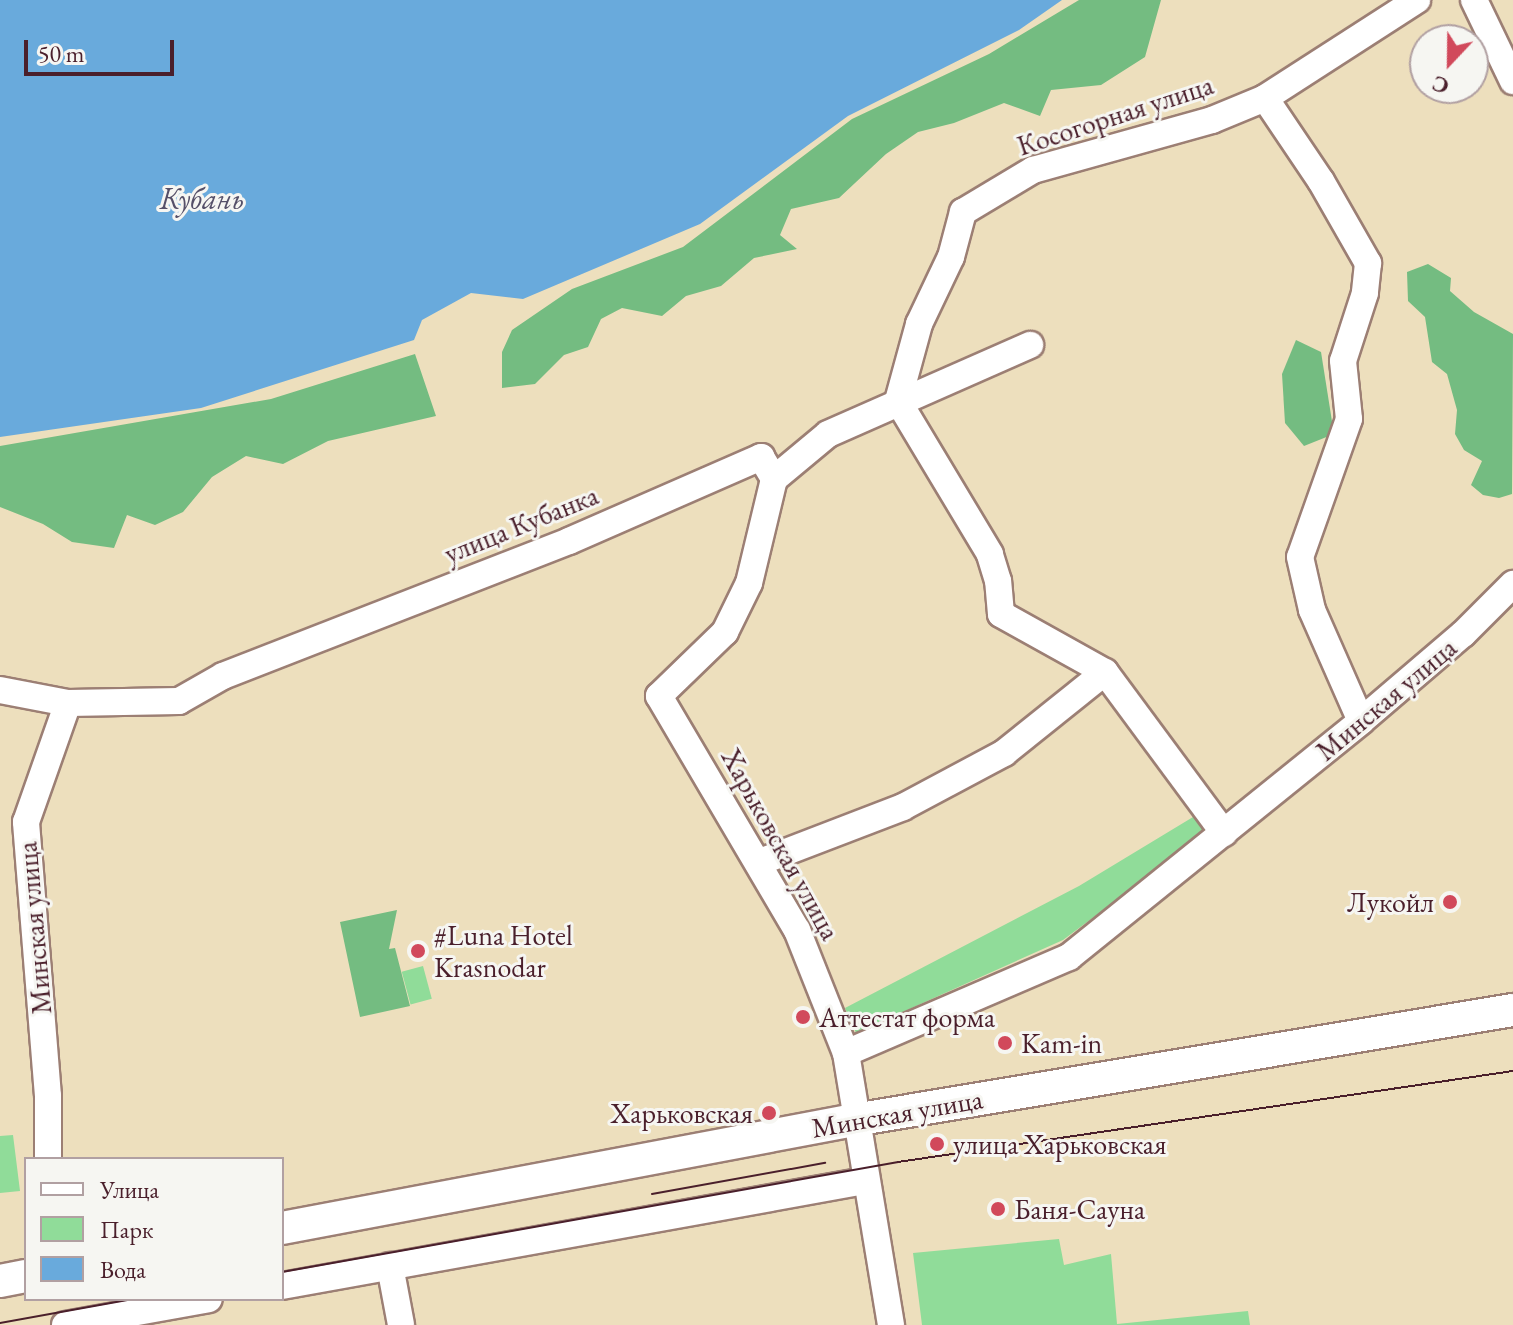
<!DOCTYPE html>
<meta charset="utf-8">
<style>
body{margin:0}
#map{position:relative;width:1513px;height:1325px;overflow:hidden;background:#eddfbd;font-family:"EB Garamond",serif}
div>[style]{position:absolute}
.green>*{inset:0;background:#90dc99;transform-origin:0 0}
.forest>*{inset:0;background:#74bc81}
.water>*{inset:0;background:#69aadc}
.roads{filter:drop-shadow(2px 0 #9c7f74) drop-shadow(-2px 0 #9c7f74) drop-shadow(0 2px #9c7f74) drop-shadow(0 -2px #9c7f74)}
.minor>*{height:26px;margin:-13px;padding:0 13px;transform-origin:13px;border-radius:13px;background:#fff}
.major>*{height:32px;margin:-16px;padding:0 16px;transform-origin:16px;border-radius:16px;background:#fff}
.tram>*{height:2px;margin:-1px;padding:0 1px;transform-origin:1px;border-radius:1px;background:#4a1f2b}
.dots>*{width:22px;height:22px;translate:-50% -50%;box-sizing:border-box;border:4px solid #f6f6f2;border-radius:50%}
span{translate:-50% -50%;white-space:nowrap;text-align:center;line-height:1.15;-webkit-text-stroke:6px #f6f6f2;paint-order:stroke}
.street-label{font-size:28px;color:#4a1f2b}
.poi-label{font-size:28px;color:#4a1f2b}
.right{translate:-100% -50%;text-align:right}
.left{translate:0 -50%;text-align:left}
.water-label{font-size:30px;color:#555069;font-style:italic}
.legend{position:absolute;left:24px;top:1157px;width:260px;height:144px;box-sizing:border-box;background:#f6f6f2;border:2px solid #b1a0a2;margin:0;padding:10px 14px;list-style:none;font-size:24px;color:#4a1f2b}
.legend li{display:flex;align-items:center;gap:16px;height:40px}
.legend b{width:40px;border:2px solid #b1a0a2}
.north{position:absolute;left:1409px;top:24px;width:80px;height:80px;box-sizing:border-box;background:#f6f6f2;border:2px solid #b1a0a2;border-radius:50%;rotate:202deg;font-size:22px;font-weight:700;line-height:32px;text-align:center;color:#4a1f2b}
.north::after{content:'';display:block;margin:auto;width:28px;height:36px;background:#d1495b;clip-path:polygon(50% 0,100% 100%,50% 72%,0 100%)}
.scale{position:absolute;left:24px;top:40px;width:150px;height:36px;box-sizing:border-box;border:4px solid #4a1f2b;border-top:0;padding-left:10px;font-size:24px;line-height:28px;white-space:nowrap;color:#4a1f2b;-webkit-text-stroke:6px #f6f6f2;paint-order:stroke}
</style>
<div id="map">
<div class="green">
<i style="clip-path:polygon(1198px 814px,1209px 831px,1063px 940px,856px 1033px,845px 1008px,1079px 886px)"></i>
<i style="left:423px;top:966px;width:34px;height:22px;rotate:75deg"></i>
<i style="clip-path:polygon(13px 1135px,20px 1191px,0 1193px,0 1136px)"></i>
<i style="clip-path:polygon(1059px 1239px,1064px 1265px,1111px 1254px,1117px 1324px,1248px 1311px,1250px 1325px,922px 1325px,913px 1253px)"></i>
</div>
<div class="forest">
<i style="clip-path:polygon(1079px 0,1161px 0,1145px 57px,1101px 85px,1051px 90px,1040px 116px,1004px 103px,954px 123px,918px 132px,886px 154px,839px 198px,791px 209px,780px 235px,797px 249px,754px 258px,721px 286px,686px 296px,662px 316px,622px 308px,601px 319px,588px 347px,564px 355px,535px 384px,502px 388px,502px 352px,512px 330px,572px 289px,683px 247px,852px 119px,989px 54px)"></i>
<i style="clip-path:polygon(1428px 264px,1451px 278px,1450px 291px,1474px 312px,1513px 334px,1512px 494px,1499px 498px,1483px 495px,1471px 485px,1482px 461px,1464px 450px,1455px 434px,1457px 410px,1447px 374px,1432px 362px,1425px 317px,1408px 301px,1407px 272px)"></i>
<i style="clip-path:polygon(1296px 340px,1321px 352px,1334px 434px,1304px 446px,1285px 423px,1282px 374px)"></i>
<i style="clip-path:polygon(415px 354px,436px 416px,328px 441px,283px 464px,246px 456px,212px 477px,183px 512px,155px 525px,127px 515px,114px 548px,72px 542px,43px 524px,0 507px,0 446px,271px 399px)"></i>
<i style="clip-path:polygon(397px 910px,389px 949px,395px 948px,410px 1006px,360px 1017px,340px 922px)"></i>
</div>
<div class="water">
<i style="clip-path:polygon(0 0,1062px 0,1019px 30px,848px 116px,700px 224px,523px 299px,471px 293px,422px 320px,414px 340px,201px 408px,0 437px)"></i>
</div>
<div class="roads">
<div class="minor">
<i style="left:1474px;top:0;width:90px;rotate:64.3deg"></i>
<i style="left:1265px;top:98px;width:100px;rotate:56deg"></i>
<i style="left:1321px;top:181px;width:95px;rotate:60.2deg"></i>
<i style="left:1368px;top:263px;width:30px;rotate:96deg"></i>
<i style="left:1365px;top:293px;width:71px;rotate:107.9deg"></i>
<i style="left:1343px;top:361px;width:58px;rotate:84.1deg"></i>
<i style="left:1349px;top:419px;width:146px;rotate:109.5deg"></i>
<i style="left:1300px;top:557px;width:54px;rotate:77.2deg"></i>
<i style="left:1312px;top:610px;width:121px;rotate:66.2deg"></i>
<i style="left:774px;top:479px;width:107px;rotate:103.5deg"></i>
<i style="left:749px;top:583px;width:55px;rotate:116.1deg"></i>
<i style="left:725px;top:632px;width:92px;rotate:135.9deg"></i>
<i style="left:659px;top:696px;width:272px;rotate:59.5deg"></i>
<i style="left:797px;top:930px;width:132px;rotate:68.3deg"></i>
<i style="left:846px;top:1053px;width:276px;rotate:80.6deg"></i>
<i style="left:0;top:690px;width:69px;rotate:10.8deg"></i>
<i style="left:68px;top:703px;width:111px;rotate:-1deg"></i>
<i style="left:179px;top:701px;width:51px;rotate:-29.6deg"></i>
<i style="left:223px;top:676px;width:371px;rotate:-21.3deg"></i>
<i style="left:569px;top:541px;width:210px;rotate:-23.6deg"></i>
<i style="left:761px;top:457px;width:26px;rotate:59deg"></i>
<i style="left:774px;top:479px;width:70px;rotate:-39.8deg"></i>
<i style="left:828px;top:434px;width:221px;rotate:-23.8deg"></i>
<i style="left:1224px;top:833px;width:200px;rotate:-126.5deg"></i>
<i style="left:1105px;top:672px;width:119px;rotate:-150.9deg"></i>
<i style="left:1001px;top:614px;width:33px;rotate:-95deg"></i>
<i style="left:998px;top:581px;width:28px;rotate:-107deg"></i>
<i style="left:990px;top:554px;width:179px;rotate:-121deg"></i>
<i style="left:898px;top:401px;width:80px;rotate:-74.7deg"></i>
<i style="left:919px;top:324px;width:74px;rotate:-64.5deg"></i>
<i style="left:951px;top:257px;width:47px;rotate:-75.1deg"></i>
<i style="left:963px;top:212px;width:82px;rotate:-31deg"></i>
<i style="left:1033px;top:170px;width:186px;rotate:-15.6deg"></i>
<i style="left:1212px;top:120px;width:57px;rotate:-22.5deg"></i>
<i style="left:1265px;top:98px;width:181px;rotate:-32.8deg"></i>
<i style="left:760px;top:862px;width:153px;rotate:-21deg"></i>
<i style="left:903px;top:807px;width:115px;rotate:-28.1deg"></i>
<i style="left:1004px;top:753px;width:129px;rotate:-38.7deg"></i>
<i style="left:846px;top:1053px;width:243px;rotate:-23.3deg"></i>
<i style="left:1069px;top:957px;width:375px;rotate:-38.9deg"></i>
<i style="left:1361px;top:721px;width:134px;rotate:-40.5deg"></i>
<i style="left:1463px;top:634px;width:71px;rotate:-45deg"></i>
<i style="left:48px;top:1159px;width:63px;rotate:-90deg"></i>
<i style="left:48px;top:1096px;width:275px;rotate:-94.6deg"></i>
<i style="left:26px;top:822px;width:126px;rotate:-70.6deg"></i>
<i style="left:390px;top:1266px;width:60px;rotate:79.4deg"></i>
<i style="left:282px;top:1286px;width:592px;rotate:-10.21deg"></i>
<i style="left:65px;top:1325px;width:146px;rotate:-10.2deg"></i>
</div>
<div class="major">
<i style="left:282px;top:1228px;width:582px;rotate:-10.69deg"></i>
<i style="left:854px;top:1120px;width:668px;rotate:-9.48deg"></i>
<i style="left:0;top:1281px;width:26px;rotate:-11deg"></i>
</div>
</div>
<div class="tram">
<i style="left:652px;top:1194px;width:176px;rotate:-10.2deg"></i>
<i style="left:282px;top:1272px;width:626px;rotate:-10.12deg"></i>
<i style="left:898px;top:1162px;width:622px;rotate:-8.42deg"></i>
<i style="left:0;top:1323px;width:135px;rotate:-10.2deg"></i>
</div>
<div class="dots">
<i style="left:1450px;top:902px;background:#d1495b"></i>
<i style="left:418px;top:951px;background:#d1495b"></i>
<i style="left:803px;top:1017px;background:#d1495b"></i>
<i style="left:1005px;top:1043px;background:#d1495b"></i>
<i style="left:769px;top:1113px;background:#d1495b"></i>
<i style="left:937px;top:1144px;background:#d1495b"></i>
<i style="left:998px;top:1209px;background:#d1495b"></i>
</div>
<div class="street-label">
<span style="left:1115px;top:115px;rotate:-18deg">Косогорная улица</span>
<span style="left:521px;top:524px;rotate:-22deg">улица Кубанка</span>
<span style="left:1386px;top:699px;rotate:-40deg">Минская улица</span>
<span style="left:781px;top:844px;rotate:61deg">Харьковская улица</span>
<span style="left:34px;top:928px;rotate:-95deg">Минская улица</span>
<span style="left:897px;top:1113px;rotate:-10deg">Минская улица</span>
</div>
<div class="poi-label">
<span class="right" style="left:1434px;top:902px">Лукойл</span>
<span class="left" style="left:434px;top:951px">#Luna Hotel<br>Krasnodar</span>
<span class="left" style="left:819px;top:1017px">Аттестат форма</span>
<span class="left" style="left:1021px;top:1043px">Kam-in</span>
<span class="right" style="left:753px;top:1113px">Харьковская</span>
<span class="left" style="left:953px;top:1144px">улица Харьковская</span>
<span class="left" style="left:1014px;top:1209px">Баня-Сауна</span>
</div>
<div class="water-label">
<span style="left:202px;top:199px">Кубань</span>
</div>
<ul class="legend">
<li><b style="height:10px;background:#fff"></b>Улица</li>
<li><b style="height:22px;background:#90dc99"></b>Парк</li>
<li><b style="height:22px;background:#69aadc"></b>Вода</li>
</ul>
<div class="north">С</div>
<div class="scale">50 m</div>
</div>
